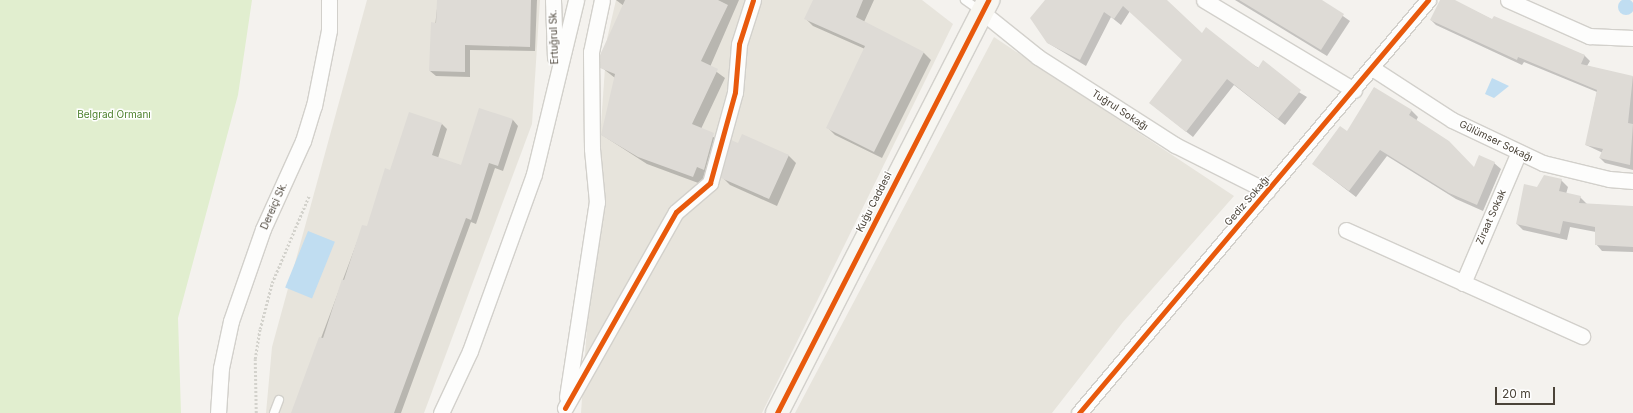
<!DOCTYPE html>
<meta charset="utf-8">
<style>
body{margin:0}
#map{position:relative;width:1633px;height:413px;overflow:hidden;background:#f4f2ee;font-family:Inter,sans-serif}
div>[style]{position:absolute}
.residential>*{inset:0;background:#e7e4dc}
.green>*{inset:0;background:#e1eecf}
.water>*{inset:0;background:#c0ddf1;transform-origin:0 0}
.round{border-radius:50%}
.shadow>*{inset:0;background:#0003}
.building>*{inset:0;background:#dedbd6}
.path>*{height:2.5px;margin-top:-1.25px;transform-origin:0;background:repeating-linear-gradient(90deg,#d3d2cc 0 2px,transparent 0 4px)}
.roads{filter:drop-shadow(1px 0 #d2d0cb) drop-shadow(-1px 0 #d2d0cb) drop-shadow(0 1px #d2d0cb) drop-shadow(0 -1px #d2d0cb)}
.lane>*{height:8px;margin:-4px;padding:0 4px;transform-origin:4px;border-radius:4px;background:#fdfdfc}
.street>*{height:15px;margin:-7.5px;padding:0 7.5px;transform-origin:7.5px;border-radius:7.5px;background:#fdfdfc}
.secondary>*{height:22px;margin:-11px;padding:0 11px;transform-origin:11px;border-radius:11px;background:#f7f6f1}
.cycleway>*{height:5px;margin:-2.5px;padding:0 2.5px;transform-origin:2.5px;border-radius:2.5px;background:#e8590c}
span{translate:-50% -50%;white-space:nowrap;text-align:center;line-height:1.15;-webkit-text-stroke:3px #fff;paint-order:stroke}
.street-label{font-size:10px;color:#4b4439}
.park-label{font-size:10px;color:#4a7f2a}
.scale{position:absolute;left:1495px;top:387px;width:60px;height:18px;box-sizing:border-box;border:2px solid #4b4439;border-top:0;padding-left:5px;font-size:12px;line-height:14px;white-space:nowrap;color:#4b4439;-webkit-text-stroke:3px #fff;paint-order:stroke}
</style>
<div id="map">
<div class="residential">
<i style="clip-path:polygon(367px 0,540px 0,532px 124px,424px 413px,266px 413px,272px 347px)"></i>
<i style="clip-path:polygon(616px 0,922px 0,953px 24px,762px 413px,581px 413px,607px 39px)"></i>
<i style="clip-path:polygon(994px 37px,1234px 196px,1123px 322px,1052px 413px,795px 413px)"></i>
</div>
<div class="green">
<i style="clip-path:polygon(0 0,252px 0,238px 95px,178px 318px,181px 413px,0 413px)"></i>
</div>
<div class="water">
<i class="round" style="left:1618px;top:-1px;width:16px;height:16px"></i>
<i style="clip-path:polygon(1492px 78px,1509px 86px,1494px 98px,1485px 94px)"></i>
<i style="left:308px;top:231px;width:29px;height:61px;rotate:22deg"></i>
</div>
<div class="shadow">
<i style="clip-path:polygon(438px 0,537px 0,535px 51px,470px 50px,470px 77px,436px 76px,430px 71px)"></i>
<i style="clip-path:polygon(616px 0,739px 0,710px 67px,725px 78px,701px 129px,721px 142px,712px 177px,705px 174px,701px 184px,647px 164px,602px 135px,615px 78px,601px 67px,624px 6px)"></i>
<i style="clip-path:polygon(814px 0,874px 0,864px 22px,924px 53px,931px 60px,882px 158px,835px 135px,828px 128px,865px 49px,813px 26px,806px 19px)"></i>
<i style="clip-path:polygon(1046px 0,1166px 0,1202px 34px,1307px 97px,1285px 125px,1234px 85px,1193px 137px,1150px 103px,1183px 60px,1130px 11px,1121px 25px,1111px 17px,1086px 66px,1048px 43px)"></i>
<i style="clip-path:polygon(1235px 0,1320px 0,1350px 21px,1327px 56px)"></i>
<i style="clip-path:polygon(1441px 0,1453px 0,1493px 20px,1584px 55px,1590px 61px,1587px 66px,1633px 77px,1633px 170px,1605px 163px,1600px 158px,1603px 153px,1586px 145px,1597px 92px,1524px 62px,1522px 65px,1436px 25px,1431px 20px)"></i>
<i style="clip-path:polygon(1374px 88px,1412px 111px,1418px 117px,1416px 121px,1474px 169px,1494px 163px,1501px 169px,1483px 211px,1456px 199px,1387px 156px,1356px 197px,1313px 164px,1348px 133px)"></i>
<i style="clip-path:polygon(480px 110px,513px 120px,518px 126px,503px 171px,495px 168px,476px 224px,471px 222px,401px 413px,293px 413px,363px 226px,368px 227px,391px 171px,442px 124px,447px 129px,438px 158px,462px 166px)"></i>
<i style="clip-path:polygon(739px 144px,788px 155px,796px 163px,777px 206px,730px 185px,722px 177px)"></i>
<i style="clip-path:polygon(1561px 180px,1568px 187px,1566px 194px,1580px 197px,1587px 204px,1633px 207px,1633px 252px,1602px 251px,1596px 244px,1596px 232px,1570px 227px,1567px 240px,1523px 230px,1517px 224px,1538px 188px)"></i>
</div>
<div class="building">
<i style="clip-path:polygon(437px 0,531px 0,530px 47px,465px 45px,465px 72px,429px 71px,431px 22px,436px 23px)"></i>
<i style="clip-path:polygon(625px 0,718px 0,728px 5px,701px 61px,718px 69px,692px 124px,714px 133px,704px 170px,697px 167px,693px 177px,638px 157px,601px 135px,615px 74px,600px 68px,600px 55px)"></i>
<i style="clip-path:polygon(813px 0,863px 0,856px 17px,924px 52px,874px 152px,826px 128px,865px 46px,804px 19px)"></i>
<i style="clip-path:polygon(1045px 0,1167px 0,1202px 33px,1206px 27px,1258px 68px,1263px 60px,1301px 90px,1278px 119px,1227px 79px,1186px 132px,1149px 103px,1182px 60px,1123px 6px,1114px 19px,1104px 12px,1080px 60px,1047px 43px,1030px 18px)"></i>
<i style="clip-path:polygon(1239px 0,1322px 0,1344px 14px,1321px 50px)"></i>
<i style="clip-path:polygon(1440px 0,1455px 0,1492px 19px,1494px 16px,1585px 55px,1581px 64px,1633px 76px,1628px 123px,1633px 124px,1630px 165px,1599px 158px,1603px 149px,1585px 145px,1597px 90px,1518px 57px,1517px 60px,1430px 20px)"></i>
<i style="clip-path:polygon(1374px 87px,1412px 110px,1409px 115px,1449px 141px,1474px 167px,1479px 155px,1495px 162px,1477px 205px,1449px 193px,1380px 150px,1349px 191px,1312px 164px,1340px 126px,1347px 131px)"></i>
<i style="clip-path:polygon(479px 108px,513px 119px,498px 166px,489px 163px,471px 220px,466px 218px,394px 413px,291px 413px,319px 337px,323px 338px,342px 279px,344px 280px,362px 225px,367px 226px,385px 168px,390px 170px,409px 112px,442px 123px,432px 155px,461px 165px)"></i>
<i style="clip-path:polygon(742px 134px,789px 155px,769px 199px,721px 178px,731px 140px,738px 143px)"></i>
<i style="clip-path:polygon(1544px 175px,1562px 179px,1559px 191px,1581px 196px,1579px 203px,1633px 206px,1633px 247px,1595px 245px,1595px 227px,1563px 221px,1560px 234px,1516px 224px,1524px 184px,1537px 187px)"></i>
</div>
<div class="path">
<i style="left:256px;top:413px;width:54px;rotate:-91.1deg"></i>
<i style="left:255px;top:359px;width:30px;rotate:-81deg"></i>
<i style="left:260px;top:329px;width:48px;rotate:-75.4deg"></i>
<i style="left:272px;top:283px;width:95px;rotate:-67deg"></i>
</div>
<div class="roads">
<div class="lane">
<i style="left:965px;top:0;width:19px;rotate:35deg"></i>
<i style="left:274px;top:413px;width:14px;rotate:-69deg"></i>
</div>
<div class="street">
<i style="left:553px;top:0;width:57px;rotate:88deg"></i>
<i style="left:1204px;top:0;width:175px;rotate:31deg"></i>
<i style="left:1508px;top:0;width:89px;rotate:24deg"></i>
<i style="left:1589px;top:36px;width:44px;rotate:2.6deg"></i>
<i style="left:982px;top:12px;width:72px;rotate:38.8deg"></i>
<i style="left:1038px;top:57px;width:163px;rotate:32.7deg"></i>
<i style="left:1175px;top:145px;width:103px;rotate:26.6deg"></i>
<i style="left:1372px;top:68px;width:95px;rotate:33deg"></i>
<i style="left:1452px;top:120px;width:101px;rotate:25.3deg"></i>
<i style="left:1543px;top:163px;width:68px;rotate:13.6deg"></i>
<i style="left:1609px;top:179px;width:24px;rotate:5deg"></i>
<i style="left:1346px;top:230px;width:259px;rotate:24.2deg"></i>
<i style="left:1463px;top:283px;width:142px;rotate:-66.9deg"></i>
<i style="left:567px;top:397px;width:197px;rotate:-81.3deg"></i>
<i style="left:597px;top:202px;width:53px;rotate:-95.4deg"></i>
<i style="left:592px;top:149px;width:97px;rotate:-90.6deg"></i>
<i style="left:591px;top:52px;width:53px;rotate:-78.1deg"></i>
<i style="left:565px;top:408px;width:225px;rotate:-60.5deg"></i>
<i style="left:676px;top:212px;width:45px;rotate:-40.5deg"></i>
<i style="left:710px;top:183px;width:94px;rotate:-74.6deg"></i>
<i style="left:735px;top:92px;width:48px;rotate:-85.2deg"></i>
<i style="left:739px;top:44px;width:46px;rotate:-72.3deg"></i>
<i style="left:218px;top:413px;width:45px;rotate:-86.2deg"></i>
<i style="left:221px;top:368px;width:48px;rotate:-78deg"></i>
<i style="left:231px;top:321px;width:97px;rotate:-70.8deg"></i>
<i style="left:263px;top:229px;width:97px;rotate:-65.6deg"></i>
<i style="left:303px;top:141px;width:37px;rotate:-73deg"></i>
<i style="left:314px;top:106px;width:77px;rotate:-78.8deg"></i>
<i style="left:329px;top:30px;width:30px;rotate:-90deg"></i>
<i style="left:441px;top:413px;width:68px;rotate:-64.9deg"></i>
<i style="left:470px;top:351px;width:188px;rotate:-70.1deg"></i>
<i style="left:534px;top:174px;width:179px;rotate:-76.4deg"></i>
<i style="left:1079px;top:413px;width:541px;rotate:-49.8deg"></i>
</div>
<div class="secondary">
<i style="left:777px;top:413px;width:464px;rotate:-62.9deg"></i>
</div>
</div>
<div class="cycleway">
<i style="left:565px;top:408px;width:225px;rotate:-60.5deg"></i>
<i style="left:676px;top:212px;width:45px;rotate:-40.5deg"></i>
<i style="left:710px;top:183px;width:94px;rotate:-74.6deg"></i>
<i style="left:735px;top:92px;width:48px;rotate:-85.2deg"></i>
<i style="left:739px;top:44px;width:46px;rotate:-72.3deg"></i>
<i style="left:777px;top:413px;width:464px;rotate:-62.9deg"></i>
<i style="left:1079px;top:413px;width:541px;rotate:-49.8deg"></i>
</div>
<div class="street-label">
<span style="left:554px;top:37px;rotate:-92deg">Ertuğrul Sk.</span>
<span style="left:1120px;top:110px;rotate:33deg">Tuğrul Sokağı</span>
<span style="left:1496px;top:141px;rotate:26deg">Gülümser Sokağı</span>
<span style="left:1247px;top:201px;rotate:-49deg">Gediz Sokağı</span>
<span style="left:874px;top:202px;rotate:-63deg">Kuğu Caddesi</span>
<span style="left:274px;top:206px;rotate:-66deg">Dereiçi Sk.</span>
<span style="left:1491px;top:217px;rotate:-66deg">Ziraat Sokak</span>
</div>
<div class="park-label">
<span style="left:114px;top:115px">Belgrad Ormanı</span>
</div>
<div class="scale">20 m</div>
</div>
